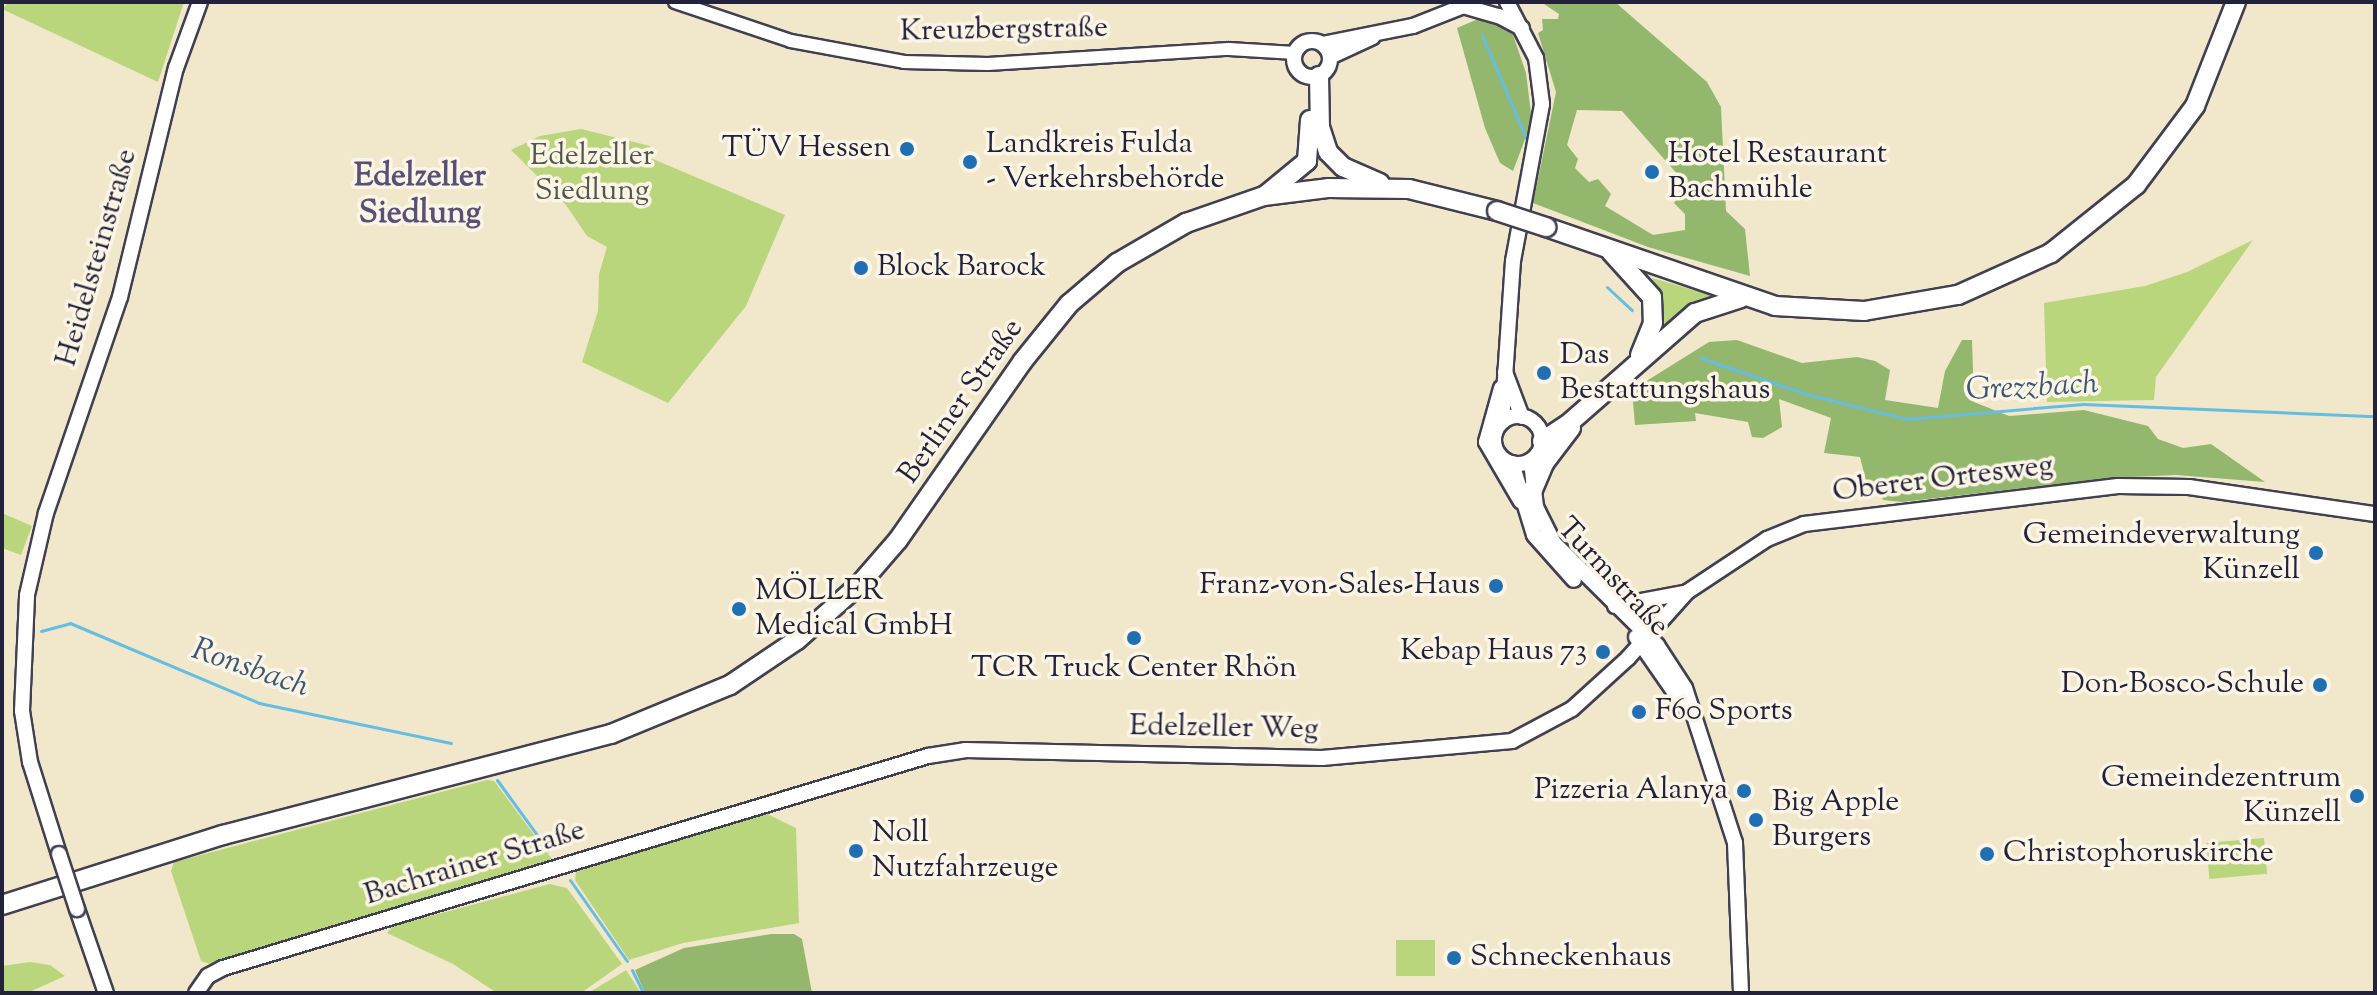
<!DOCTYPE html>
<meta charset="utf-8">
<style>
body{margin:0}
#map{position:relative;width:2377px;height:995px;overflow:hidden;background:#f1e7cb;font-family:"Sorts Mill Goudy",serif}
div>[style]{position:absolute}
.green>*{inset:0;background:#bad67c;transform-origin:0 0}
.forest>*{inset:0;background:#93b76c}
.stream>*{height:3px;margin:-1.5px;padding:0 1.5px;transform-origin:1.5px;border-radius:1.5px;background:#66bde3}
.roads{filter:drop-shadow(2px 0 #414051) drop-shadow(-2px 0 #414051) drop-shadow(0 2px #414051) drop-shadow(0 -2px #414051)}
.tertiary>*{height:12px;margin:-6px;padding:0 6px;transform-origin:6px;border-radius:6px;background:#fff}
.secondary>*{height:14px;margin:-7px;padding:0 7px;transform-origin:7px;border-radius:7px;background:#fff}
.secondary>.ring{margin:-7px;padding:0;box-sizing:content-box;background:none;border:14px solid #fff;border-radius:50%}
.trunk>*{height:18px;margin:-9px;padding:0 9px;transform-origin:9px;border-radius:9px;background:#fff}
.bridges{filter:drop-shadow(2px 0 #414051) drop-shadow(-2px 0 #414051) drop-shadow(0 2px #414051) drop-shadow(0 -2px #414051)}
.secondary-bridge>*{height:14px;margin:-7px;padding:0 7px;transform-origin:7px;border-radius:7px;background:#fff}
.trunk-bridge>*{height:18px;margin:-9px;padding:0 9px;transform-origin:9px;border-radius:9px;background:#fff}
.dots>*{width:22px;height:22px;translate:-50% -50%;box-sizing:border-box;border:4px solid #fcf5e5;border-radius:50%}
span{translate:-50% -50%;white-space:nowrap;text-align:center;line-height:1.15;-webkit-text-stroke:7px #fcf5e5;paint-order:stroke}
.street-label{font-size:30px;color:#22223b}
.poi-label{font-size:30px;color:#22223b}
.left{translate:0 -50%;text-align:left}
.right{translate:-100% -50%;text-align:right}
.park-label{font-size:30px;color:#50584e}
.neighbourhood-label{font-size:32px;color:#575177;font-weight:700}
.water-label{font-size:32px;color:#3a5876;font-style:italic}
.frame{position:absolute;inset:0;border:4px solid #22223b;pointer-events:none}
</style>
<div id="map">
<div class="green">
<i style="clip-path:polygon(9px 2px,184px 2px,158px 82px,2px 9px)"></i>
<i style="clip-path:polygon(581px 129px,650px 146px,646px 156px,785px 215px,746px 306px,668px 403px,582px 362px,598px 311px,599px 274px,607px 247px,587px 236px,566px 205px,511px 150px,540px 136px)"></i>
<i style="clip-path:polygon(2253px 240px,2156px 377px,2154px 400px,2047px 402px,2044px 303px,2145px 286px,2187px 272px)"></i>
<i style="clip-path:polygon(1652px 278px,1714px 296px,1714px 299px,1656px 339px,1658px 292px)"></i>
<i style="clip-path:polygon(2px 513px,32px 526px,21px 555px,2px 548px)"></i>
<i style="clip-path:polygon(487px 780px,494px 781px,552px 859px,210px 964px,201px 961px,171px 871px,174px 862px)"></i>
<i style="clip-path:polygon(761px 811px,796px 828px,799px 923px,683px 943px,629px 960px,575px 880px,576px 872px)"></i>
<i style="left:2264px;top:838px;width:36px;height:58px;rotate:85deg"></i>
<i style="clip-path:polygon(550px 884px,567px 888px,622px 964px,581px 993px,497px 993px,453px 964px,387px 933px,393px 926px)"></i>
<i style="left:1396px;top:940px;width:39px;height:36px"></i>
<i style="clip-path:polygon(30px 962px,50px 965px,65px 976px,27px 993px,2px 993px,2px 966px)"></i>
<i style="clip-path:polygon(626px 970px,641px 993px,588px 993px,618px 975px)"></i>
</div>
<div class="forest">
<i style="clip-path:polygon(evenodd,1541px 2px,1615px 2px,1707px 82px,1721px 107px,1726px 211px,1745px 229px,1750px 276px,1648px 247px,1533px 203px,1556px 92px,1538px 33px,1543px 30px,1542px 19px,1558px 19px,1559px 14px,1541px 2px,1577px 110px,1622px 111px,1686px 184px,1674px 203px,1685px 214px,1685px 230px,1653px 235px,1605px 206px,1611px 194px,1598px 179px,1589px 182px,1575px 168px,1578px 159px,1567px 145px,1577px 110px)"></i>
<i style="clip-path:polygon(1478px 19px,1500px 24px,1513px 35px,1526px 73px,1532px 121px,1513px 171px,1500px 163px,1485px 128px,1457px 28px)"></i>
<i style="clip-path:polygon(1737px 340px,1802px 363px,1857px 357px,1875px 361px,1890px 370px,1885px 400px,1938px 408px,1945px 371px,1962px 340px,1972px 340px,1974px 402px,2009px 416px,2084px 410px,2148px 426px,2158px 439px,2183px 448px,2211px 444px,2265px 482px,2176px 475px,2109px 478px,1902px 502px,1883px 500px,1879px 489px,1866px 481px,1860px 457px,1824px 453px,1831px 418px,1779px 399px,1782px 427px,1763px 438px,1752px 437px,1748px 422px,1695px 413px,1696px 421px,1635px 425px,1632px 390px,1709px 342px)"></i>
<i style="clip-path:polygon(771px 934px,794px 934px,802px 939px,812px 993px,645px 993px,635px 970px,684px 948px)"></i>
</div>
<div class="stream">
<i style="left:1482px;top:35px;width:112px;rotate:66.9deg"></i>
<i style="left:1607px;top:287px;width:34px;rotate:43deg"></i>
<i style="left:1701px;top:358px;width:108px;rotate:18.9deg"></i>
<i style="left:1803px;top:393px;width:107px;rotate:14deg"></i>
<i style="left:1907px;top:419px;width:177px;rotate:-4.9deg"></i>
<i style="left:2083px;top:404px;width:292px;rotate:2.4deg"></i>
<i style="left:41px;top:631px;width:30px;rotate:-15deg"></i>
<i style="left:70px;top:623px;width:205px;rotate:22.9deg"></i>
<i style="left:259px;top:703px;width:196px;rotate:11.8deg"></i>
<i style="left:497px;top:780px;width:87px;rotate:53.9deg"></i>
<i style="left:570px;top:880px;width:99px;rotate:54.9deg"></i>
<i style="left:632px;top:970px;width:25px;rotate:64deg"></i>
</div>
<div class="roads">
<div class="tertiary">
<i style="left:675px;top:2px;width:122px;rotate:18.6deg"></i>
<i style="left:791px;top:41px;width:115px;rotate:10.5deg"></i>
<i style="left:904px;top:62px;width:84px;rotate:1.4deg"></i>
<i style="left:988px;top:64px;width:241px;rotate:-3.6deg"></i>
<i style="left:1229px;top:49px;width:66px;rotate:3.5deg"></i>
</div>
<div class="secondary">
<i style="left:1463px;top:6px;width:37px;rotate:16deg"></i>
<i style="left:1499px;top:16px;width:26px;rotate:28deg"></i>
<i class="ring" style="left:1294px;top:41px;width:22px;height:22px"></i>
<i style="left:1322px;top:44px;width:93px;rotate:-11.2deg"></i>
<i style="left:1413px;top:26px;width:66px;rotate:-21.5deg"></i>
<i style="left:1330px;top:57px;width:47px;rotate:-24.9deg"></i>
<i style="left:1505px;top:372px;width:48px;rotate:69.3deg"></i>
<i style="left:1501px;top:388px;width:56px;rotate:105.5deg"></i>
<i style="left:1486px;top:442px;width:69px;rotate:59.7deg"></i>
<i class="ring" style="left:1494px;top:416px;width:34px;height:34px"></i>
<i style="left:1502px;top:422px;width:161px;rotate:-86.1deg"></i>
<i style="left:1513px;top:261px;width:160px;rotate:-79.5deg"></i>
<i style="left:1542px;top:104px;width:46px;rotate:-97.4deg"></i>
<i style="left:1536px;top:58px;width:63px;rotate:-117.4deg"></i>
<i style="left:1531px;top:461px;width:46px;rotate:83.8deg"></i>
<i style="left:1536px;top:507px;width:40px;rotate:63.4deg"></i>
<i style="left:1554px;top:543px;width:145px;rotate:44.7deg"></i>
<i style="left:1657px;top:645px;width:51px;rotate:56.9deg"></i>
<i style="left:1685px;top:688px;width:163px;rotate:72.1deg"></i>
<i style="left:1735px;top:843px;width:150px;rotate:87.7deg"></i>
<i style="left:1512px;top:463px;width:75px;rotate:73deg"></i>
<i style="left:1534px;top:535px;width:60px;rotate:48.4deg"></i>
<i style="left:1615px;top:606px;width:69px;rotate:-10.8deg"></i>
<i style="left:1636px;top:637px;width:88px;rotate:55.2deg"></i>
<i style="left:59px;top:854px;width:96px;rotate:-107.5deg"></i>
<i style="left:30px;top:762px;width:52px;rotate:-98.9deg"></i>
<i style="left:22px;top:711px;width:116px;rotate:-87.5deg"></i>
<i style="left:27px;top:595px;width:84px;rotate:-77deg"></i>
<i style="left:46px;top:513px;width:228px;rotate:-71.1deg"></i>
<i style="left:120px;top:297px;width:236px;rotate:-76.3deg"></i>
<i style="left:176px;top:68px;width:70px;rotate:-70deg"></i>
<i style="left:77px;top:909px;width:89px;rotate:71deg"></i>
<i style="left:196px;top:993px;width:21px;rotate:-55deg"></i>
<i style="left:208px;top:976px;width:17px;rotate:-28deg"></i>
<i style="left:223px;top:968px;width:736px;rotate:-16.74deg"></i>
<i style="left:928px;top:756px;width:37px;rotate:-9deg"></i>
<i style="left:965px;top:750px;width:357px;rotate:1.3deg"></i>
<i style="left:1322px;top:758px;width:191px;rotate:-5.1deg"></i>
<i style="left:1512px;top:741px;width:68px;rotate:-28.1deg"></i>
<i style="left:1572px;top:709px;width:76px;rotate:-42.3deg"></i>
<i style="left:1628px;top:658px;width:89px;rotate:-48.2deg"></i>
<i style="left:1687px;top:592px;width:96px;rotate:-33.5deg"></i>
<i style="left:1767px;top:539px;width:40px;rotate:-22deg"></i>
<i style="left:1804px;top:524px;width:316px;rotate:-6.9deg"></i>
<i style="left:2118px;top:486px;width:71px;rotate:0.8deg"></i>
<i style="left:2189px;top:487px;width:188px;rotate:8.3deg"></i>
</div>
<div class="trunk">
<i style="left:1319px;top:76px;width:51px;rotate:88.9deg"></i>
<i style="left:1320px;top:127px;width:26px;rotate:72deg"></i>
<i style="left:1328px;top:152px;width:21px;rotate:45deg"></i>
<i style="left:1343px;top:167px;width:40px;rotate:23.4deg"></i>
<i style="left:1267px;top:194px;width:52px;rotate:-39.5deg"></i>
<i style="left:1307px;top:161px;width:41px;rotate:-85.8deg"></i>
<i style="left:1546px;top:227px;width:242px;rotate:19deg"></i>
<i style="left:1775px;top:306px;width:89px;rotate:3.2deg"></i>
<i style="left:1864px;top:311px;width:95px;rotate:-9.7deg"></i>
<i style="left:1958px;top:295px;width:102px;rotate:-24.3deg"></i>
<i style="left:2051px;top:253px;width:109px;rotate:-38.7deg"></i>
<i style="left:2136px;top:185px;width:99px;rotate:-53.2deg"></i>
<i style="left:2195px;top:106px;width:112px;rotate:-68.5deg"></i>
<i style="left:1611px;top:252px;width:61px;rotate:47.7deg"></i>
<i style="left:1652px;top:297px;width:26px;rotate:88deg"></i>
<i style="left:1653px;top:323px;width:35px;rotate:112deg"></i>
<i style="left:1542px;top:441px;width:30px;rotate:-33deg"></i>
<i style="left:1567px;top:425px;width:170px;rotate:-41.2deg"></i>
<i style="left:1695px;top:313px;width:48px;rotate:-18.1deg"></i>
<i style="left:1532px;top:492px;width:33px;rotate:-67deg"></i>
<i style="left:1545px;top:462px;width:43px;rotate:-52.6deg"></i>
<i style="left:2px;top:905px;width:232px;rotate:-17.6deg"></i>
<i style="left:223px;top:835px;width:401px;rotate:-14.6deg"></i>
<i style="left:611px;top:734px;width:129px;rotate:-22.4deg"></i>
<i style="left:730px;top:685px;width:81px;rotate:-33.9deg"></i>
<i style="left:797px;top:640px;width:83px;rotate:-41.6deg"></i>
<i style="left:859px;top:585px;width:60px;rotate:-49.1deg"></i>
<i style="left:898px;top:540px;width:217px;rotate:-55.1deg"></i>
<i style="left:1022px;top:362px;width:75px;rotate:-51deg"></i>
<i style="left:1069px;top:304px;width:63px;rotate:-40.5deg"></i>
<i style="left:1117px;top:263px;width:80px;rotate:-30.1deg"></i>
<i style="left:1186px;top:223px;width:83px;rotate:-19.1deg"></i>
<i style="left:1264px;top:196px;width:64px;rotate:-7.1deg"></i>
<i style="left:1328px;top:188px;width:81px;rotate:0.7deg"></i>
<i style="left:1409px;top:189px;width:91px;rotate:14deg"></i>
</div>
</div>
<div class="bridges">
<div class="secondary-bridge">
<i style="left:59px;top:854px;width:58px;rotate:71.9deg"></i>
</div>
<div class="trunk-bridge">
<i style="left:1497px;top:211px;width:52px;rotate:18.1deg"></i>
</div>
</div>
<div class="dots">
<i style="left:907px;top:149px;background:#1f6fb2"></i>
<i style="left:970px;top:162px;background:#1f6fb2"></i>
<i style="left:1652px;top:172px;background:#1f6fb2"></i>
<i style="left:861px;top:268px;background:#1f6fb2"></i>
<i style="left:1544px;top:373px;background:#1f6fb2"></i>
<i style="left:2316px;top:553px;background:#1f6fb2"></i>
<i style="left:1496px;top:586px;background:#1f6fb2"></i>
<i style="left:739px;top:609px;background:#1f6fb2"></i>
<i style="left:1134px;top:638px;background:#1f6fb2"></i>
<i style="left:1603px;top:652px;background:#1f6fb2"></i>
<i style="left:2320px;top:685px;background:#1f6fb2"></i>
<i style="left:1639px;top:712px;background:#1f6fb2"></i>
<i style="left:1744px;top:791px;background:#1f6fb2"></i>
<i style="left:2357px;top:796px;background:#1f6fb2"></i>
<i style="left:1756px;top:820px;background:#1f6fb2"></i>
<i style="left:856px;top:851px;background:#1f6fb2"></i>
<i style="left:1987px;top:854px;background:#1f6fb2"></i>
<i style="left:1454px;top:958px;background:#1f6fb2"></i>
</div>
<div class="street-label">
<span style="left:1004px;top:31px;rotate:-1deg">Kreuzbergstraße</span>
<span style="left:98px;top:258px;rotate:-74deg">Heidelsteinstraße</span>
<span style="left:962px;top:402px;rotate:-55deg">Berliner Straße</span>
<span style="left:1943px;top:480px;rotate:-7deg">Oberer Ortesweg</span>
<span style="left:1612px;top:578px;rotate:47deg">Turmstraße</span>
<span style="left:1224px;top:729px;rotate:1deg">Edelzeller Weg</span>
<span style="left:475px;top:864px;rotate:-17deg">Bachrainer Straße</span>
</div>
<div class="poi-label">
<span class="left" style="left:986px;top:162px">Landkreis Fulda<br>- Verkehrsbehörde</span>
<span class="right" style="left:891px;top:149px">TÜV Hessen</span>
<span class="left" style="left:1668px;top:172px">Hotel Restaurant<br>Bachmühle</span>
<span class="left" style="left:877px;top:268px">Block Barock</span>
<span class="left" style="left:1560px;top:373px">Das<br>Bestattungshaus</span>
<span class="right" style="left:2300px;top:553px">Gemeindeverwaltung<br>Künzell</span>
<span class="right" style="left:1480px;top:586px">Franz-von-Sales-Haus</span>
<span class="left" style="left:755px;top:609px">MÖLLER<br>Medical GmbH</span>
<span class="right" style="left:1587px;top:652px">Kebap Haus 73</span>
<span style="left:1134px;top:669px">TCR Truck Center Rhön</span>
<span class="right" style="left:2304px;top:685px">Don-Bosco-Schule</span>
<span class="left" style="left:1655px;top:712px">F60 Sports</span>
<span class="right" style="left:2341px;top:796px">Gemeindezentrum<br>Künzell</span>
<span class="right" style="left:1728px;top:791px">Pizzeria Alanya</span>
<span class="left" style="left:1772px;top:820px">Big Apple<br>Burgers</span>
<span class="left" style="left:872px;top:851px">Noll<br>Nutzfahrzeuge</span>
<span class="left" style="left:2003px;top:854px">Christophoruskirche</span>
<span class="left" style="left:1470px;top:958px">Schneckenhaus</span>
</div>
<div class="park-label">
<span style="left:592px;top:174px">Edelzeller<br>Siedlung</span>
</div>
<div class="neighbourhood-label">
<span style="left:420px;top:196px">Edelzeller<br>Siedlung</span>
</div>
<div class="water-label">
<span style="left:2032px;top:388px;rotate:-3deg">Grezzbach</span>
<span style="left:250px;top:669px;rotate:19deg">Ronsbach</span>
</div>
<div class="frame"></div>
</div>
